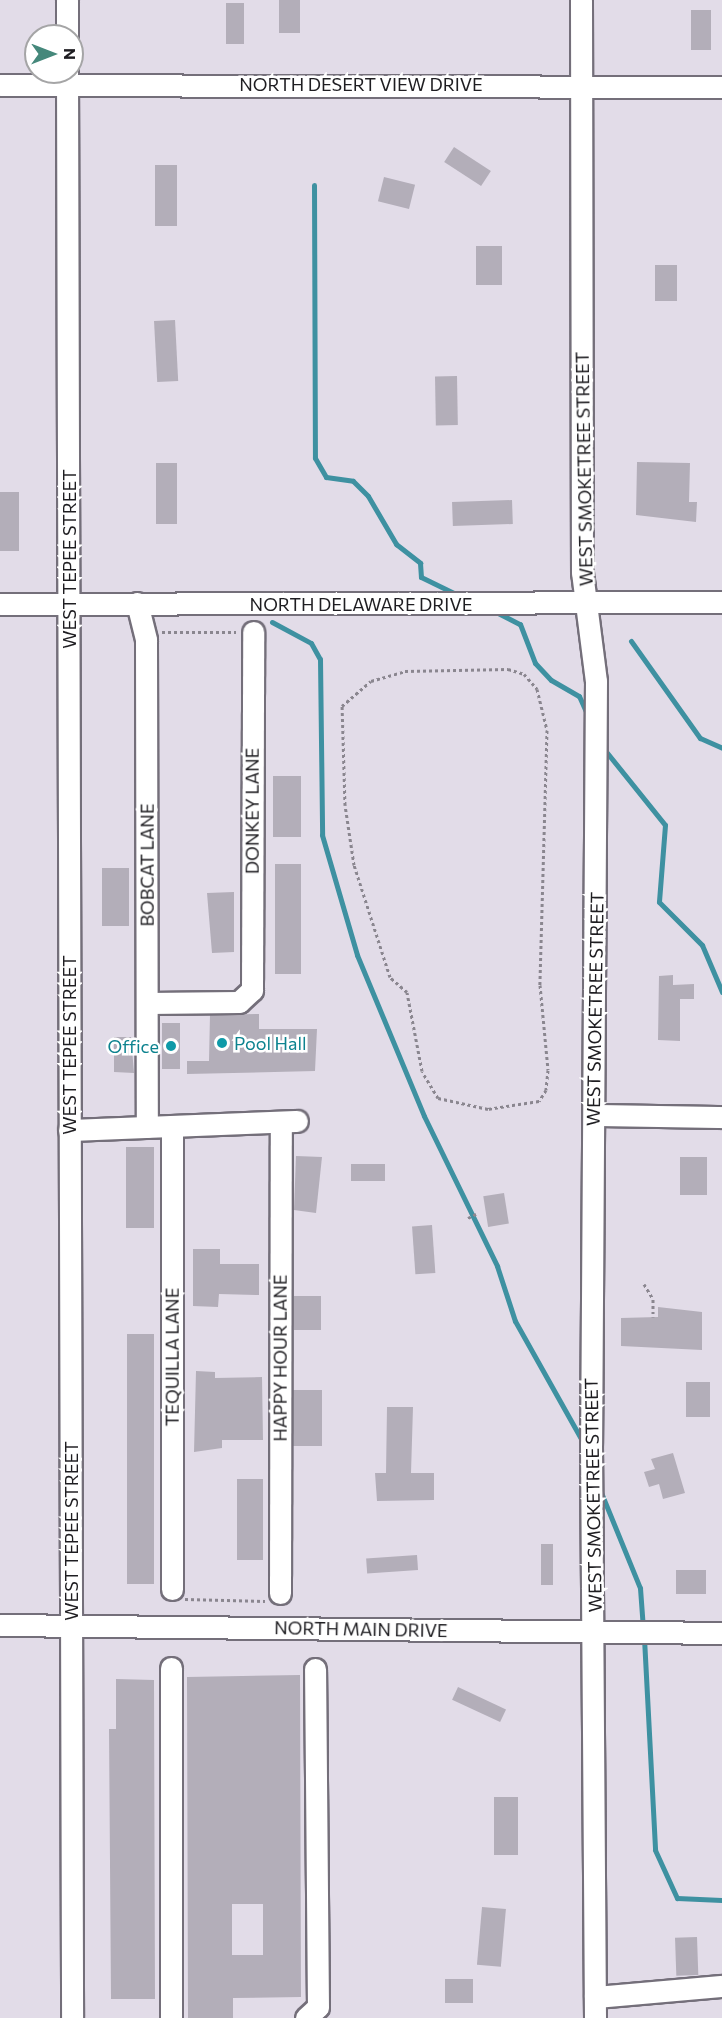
<!DOCTYPE html>
<style>
body{margin:0}
#map{position:relative;width:722px;height:2018px;overflow:hidden;background:#e2dce8;font-family:Commissioner,sans-serif}
div>[style]{position:absolute}
.stream>*{height:5px;margin:-2.5px;padding:0 2.5px;transform-origin:2.5px;border-radius:2.5px;background:#3e91a1}
.building>*{inset:0;background:#b3aeb9;transform-origin:0 0}
.path>*{height:3px;margin-top:-1.5px;transform-origin:0;background:repeating-linear-gradient(90deg,#8a868f 0 3px,transparent 0 6px)}
.roads{filter:drop-shadow(2px 0 #746f7a) drop-shadow(-2px 0 #746f7a) drop-shadow(0 2px #746f7a) drop-shadow(0 -2px #746f7a)}
.minor>*{height:21px;margin:-10.5px;padding:0 10.5px;transform-origin:10.5px;border-radius:10.5px;background:#fff}
.dots>*{width:16px;height:16px;translate:-50% -50%;box-sizing:border-box;border:3px solid #fff;border-radius:50%}
span{translate:-50% -50%;white-space:nowrap;text-align:center;line-height:1.15;-webkit-text-stroke:5px #fff;paint-order:stroke}
.street-label{font-size:18px;color:#1e1d21}
.culture-label{font-size:18px;color:#0d838f}
.left{translate:0 -50%;text-align:left}
.right{translate:-100% -50%;text-align:right}
.north{position:absolute;left:24px;top:24px;width:60px;height:60px;box-sizing:border-box;background:#fff;border:2px solid #a5a5a6;border-radius:50%;rotate:90deg;font-size:16px;font-weight:700;line-height:24px;text-align:center;color:#1e1d21}
.north::after{content:'';display:block;margin:auto;width:21px;height:27px;background:#45887b;clip-path:polygon(50% 0,100% 100%,50% 72%,0 100%)}
</style>
<div id="map">
<div class="stream">
<i style="left:314px;top:185px;width:273px;rotate:89.8deg"></i>
<i style="left:315px;top:458px;width:22px;rotate:60deg"></i>
<i style="left:326px;top:477px;width:27px;rotate:8deg"></i>
<i style="left:353px;top:481px;width:21px;rotate:45deg"></i>
<i style="left:368px;top:496px;width:56px;rotate:59.7deg"></i>
<i style="left:396px;top:544px;width:31px;rotate:38deg"></i>
<i style="left:420px;top:563px;width:14px;rotate:86deg"></i>
<i style="left:421px;top:577px;width:41px;rotate:25.9deg"></i>
<i style="left:494px;top:611px;width:29px;rotate:27deg"></i>
<i style="left:520px;top:624px;width:42px;rotate:69deg"></i>
<i style="left:535px;top:663px;width:23px;rotate:47deg"></i>
<i style="left:551px;top:680px;width:32px;rotate:30deg"></i>
<i style="left:579px;top:696px;width:22px;rotate:66deg"></i>
<i style="left:272px;top:622px;width:44px;rotate:28.3deg"></i>
<i style="left:311px;top:643px;width:18px;rotate:61deg"></i>
<i style="left:320px;top:659px;width:176px;rotate:89.3deg"></i>
<i style="left:322px;top:835px;width:125px;rotate:73.7deg"></i>
<i style="left:357px;top:955px;width:174px;rotate:67.4deg"></i>
<i style="left:424px;top:1116px;width:167px;rotate:64deg"></i>
<i style="left:497px;top:1266px;width:58px;rotate:71.9deg"></i>
<i style="left:515px;top:1321px;width:139px;rotate:60.7deg"></i>
<i style="left:631px;top:641px;width:119px;rotate:54.6deg"></i>
<i style="left:700px;top:738px;width:24px;rotate:24deg"></i>
<i style="left:604px;top:749px;width:97px;rotate:51.2deg"></i>
<i style="left:665px;top:825px;width:77px;rotate:94.5deg"></i>
<i style="left:659px;top:902px;width:61px;rotate:45deg"></i>
<i style="left:702px;top:945px;width:51px;rotate:66.9deg"></i>
<i style="left:600px;top:1490px;width:106px;rotate:67.8deg"></i>
<i style="left:640px;top:1588px;width:41px;rotate:85.8deg"></i>
<i style="left:644px;top:1638px;width:212px;rotate:87deg"></i>
<i style="left:655px;top:1850px;width:53px;rotate:65.4deg"></i>
<i style="left:677px;top:1898px;width:45px;rotate:2.5deg"></i>
</div>
<div class="building">
<i style="left:279px;top:0;width:21px;height:33px"></i>
<i style="left:226px;top:3px;width:18px;height:41px"></i>
<i style="left:691px;top:10px;width:20px;height:40px"></i>
<i style="left:454px;top:147px;width:44px;height:18px;rotate:33deg"></i>
<i style="left:155px;top:165px;width:22px;height:61px"></i>
<i style="left:384px;top:177px;width:32px;height:25px;rotate:14deg"></i>
<i style="left:476px;top:246px;width:26px;height:39px"></i>
<i style="left:655px;top:265px;width:22px;height:36px"></i>
<i style="left:175px;top:320px;width:61px;height:21px;rotate:87deg"></i>
<i style="left:457px;top:376px;width:49px;height:22px;rotate:89deg"></i>
<i style="clip-path:polygon(637px 462px,690px 463px,689px 502px,697px 502px,696px 522px,636px 515px)"></i>
<i style="left:156px;top:463px;width:21px;height:61px"></i>
<i style="left:0;top:492px;width:19px;height:59px"></i>
<i style="left:512px;top:500px;width:24px;height:60px;rotate:88deg"></i>
<i style="left:273px;top:776px;width:28px;height:61px"></i>
<i style="left:275px;top:864px;width:26px;height:110px"></i>
<i style="left:102px;top:868px;width:27px;height:58px"></i>
<i style="clip-path:polygon(234px 892px,234px 952px,212px 953px,207px 893px)"></i>
<i style="clip-path:polygon(673px 975px,673px 985px,694px 984px,694px 999px,680px 999px,680px 1041px,658px 1040px,659px 976px)"></i>
<i style="clip-path:polygon(259px 1014px,259px 1029px,317px 1029px,315px 1071px,187px 1074px,187px 1061px,209px 1061px,210px 1015px)"></i>
<i style="left:162px;top:1023px;width:18px;height:46px"></i>
<i style="clip-path:polygon(114px 1037px,131px 1037px,134px 1073px,114px 1072px)"></i>
<i style="left:126px;top:1147px;width:28px;height:81px"></i>
<i style="clip-path:polygon(296px 1156px,322px 1157px,316px 1213px,294px 1210px)"></i>
<i style="left:680px;top:1157px;width:27px;height:38px"></i>
<i style="left:351px;top:1164px;width:34px;height:17px"></i>
<i style="left:504px;top:1193px;width:31px;height:21px;rotate:81deg"></i>
<i style="left:432px;top:1225px;width:48px;height:20px;rotate:86deg"></i>
<i style="clip-path:polygon(193px 1249px,220px 1249px,220px 1264px,259px 1264px,259px 1295px,219px 1294px,218px 1307px,193px 1306px)"></i>
<i style="left:294px;top:1296px;width:27px;height:34px"></i>
<i style="clip-path:polygon(658px 1307px,702px 1312px,702px 1350px,621px 1346px,621px 1318px,658px 1317px)"></i>
<i style="left:127px;top:1334px;width:27px;height:250px"></i>
<i style="clip-path:polygon(196px 1371px,215px 1372px,215px 1378px,262px 1377px,263px 1440px,222px 1440px,222px 1448px,194px 1452px)"></i>
<i style="left:686px;top:1382px;width:24px;height:35px"></i>
<i style="left:293px;top:1390px;width:29px;height:56px"></i>
<i style="clip-path:polygon(387px 1407px,413px 1407px,411px 1473px,434px 1473px,434px 1500px,377px 1501px,375px 1473px,386px 1473px)"></i>
<i style="clip-path:polygon(673px 1453px,685px 1493px,663px 1499px,659px 1484px,649px 1487px,644px 1472px,655px 1469px,651px 1459px)"></i>
<i style="left:237px;top:1479px;width:26px;height:81px"></i>
<i style="left:541px;top:1544px;width:12px;height:41px"></i>
<i style="left:417px;top:1555px;width:15px;height:51px;rotate:86deg"></i>
<i style="left:676px;top:1570px;width:30px;height:24px"></i>
<i style="clip-path:polygon(evenodd,300px 1675px,301px 1997px,233px 1998px,233px 2018px,188px 2018px,187px 1677px,300px 1675px,263px 1904px,263px 1955px,232px 1955px,232px 1904px,263px 1904px)"></i>
<i style="clip-path:polygon(116px 1679px,154px 1680px,155px 1999px,111px 1999px,109px 1729px,116px 1729px)"></i>
<i style="left:458px;top:1687px;width:53px;height:14px;rotate:25deg"></i>
<i style="left:494px;top:1797px;width:24px;height:58px"></i>
<i style="left:482px;top:1907px;width:24px;height:58px;rotate:5deg"></i>
<i style="left:697px;top:1937px;width:38px;height:22px;rotate:88deg"></i>
<i style="left:445px;top:1979px;width:28px;height:24px"></i>
</div>
<div class="path">
<i style="left:162px;top:632px;width:74px"></i>
<i style="left:508px;top:669px;width:17px;rotate:17deg"></i>
<i style="left:524px;top:674px;width:20px;rotate:49deg"></i>
<i style="left:537px;top:689px;width:42px;rotate:76.3deg"></i>
<i style="left:547px;top:730px;width:255px;rotate:91.6deg"></i>
<i style="left:540px;top:985px;width:85px;rotate:84.6deg"></i>
<i style="left:548px;top:1070px;width:20px;rotate:96deg"></i>
<i style="left:546px;top:1090px;width:13px;rotate:122deg"></i>
<i style="left:539px;top:1101px;width:52px;rotate:171.1deg"></i>
<i style="left:488px;top:1109px;width:51px;rotate:-167.6deg"></i>
<i style="left:438px;top:1098px;width:31px;rotate:-121deg"></i>
<i style="left:422px;top:1071px;width:80px;rotate:-100.8deg"></i>
<i style="left:407px;top:992px;width:23px;rotate:-139deg"></i>
<i style="left:390px;top:977px;width:118px;rotate:-107.8deg"></i>
<i style="left:354px;top:865px;width:61px;rotate:-98.5deg"></i>
<i style="left:345px;top:805px;width:99px;rotate:-91.7deg"></i>
<i style="left:342px;top:706px;width:38px;rotate:-41deg"></i>
<i style="left:371px;top:681px;width:35px;rotate:-16deg"></i>
<i style="left:405px;top:671px;width:103px;rotate:-1.1deg"></i>
<i style="left:468px;top:1218px;width:9px;rotate:-27deg"></i>
<i style="left:644px;top:1284px;width:17px;rotate:59deg"></i>
<i style="left:653px;top:1299px;width:18px;rotate:90deg"></i>
<i style="left:185px;top:1599px;width:80px;rotate:1.4deg"></i>
</div>
<div class="roads">
<div class="minor">
<i style="left:67px;top:0;width:36px;rotate:90deg"></i>
<i style="left:581px;top:0;width:572px;rotate:89.9deg"></i>
<i style="left:582px;top:572px;width:110px;rotate:82.7deg"></i>
<i style="left:596px;top:681px;width:764px;rotate:90.37deg"></i>
<i style="left:591px;top:1445px;width:573px;rotate:89.6deg"></i>
<i style="left:67px;top:72px;width:1946px;rotate:89.85deg"></i>
<i style="left:0;top:85px;width:722px;rotate:0.16deg"></i>
<i style="left:137px;top:603px;width:38px;rotate:76deg"></i>
<i style="left:146px;top:640px;width:487px;rotate:89.9deg"></i>
<i style="left:0;top:604px;width:722px;rotate:-0.16deg"></i>
<i style="left:148px;top:1003px;width:91px;rotate:-0.6deg"></i>
<i style="left:239px;top:1002px;width:18px;rotate:-43deg"></i>
<i style="left:252px;top:990px;width:358px;rotate:-89.8deg"></i>
<i style="left:594px;top:1115px;width:128px;rotate:0.9deg"></i>
<i style="left:172px;top:1126px;width:463px;rotate:90deg"></i>
<i style="left:69px;top:1130px;width:228px;rotate:-2.3deg"></i>
<i style="left:280px;top:1593px;width:471px;rotate:-89.9deg"></i>
<i style="left:0;top:1625px;width:722px;rotate:0.63deg"></i>
<i style="left:171px;top:1668px;width:350px;rotate:90deg"></i>
<i style="left:595px;top:1997px;width:127px;rotate:-5deg"></i>
<i style="left:306px;top:2018px;width:16px;rotate:-43deg"></i>
<i style="left:318px;top:2007px;width:338px;rotate:-90.5deg"></i>
</div>
</div>
<div class="dots">
<i style="left:222px;top:1043px;background:#0f9aa8"></i>
<i style="left:171px;top:1046px;background:#0f9aa8"></i>
</div>
<div class="street-label">
<span style="left:361px;top:84px">NORTH DESERT VIEW DRIVE</span>
<span style="left:584px;top:469px;rotate:-91deg">WEST SMOKETREE STREET</span>
<span style="left:69px;top:559px;rotate:-90deg">WEST TEPEE STREET</span>
<span style="left:361px;top:604px">NORTH DELAWARE DRIVE</span>
<span style="left:252px;top:811px;rotate:-90deg">DONKEY LANE</span>
<span style="left:147px;top:865px;rotate:-90deg">BOBCAT LANE</span>
<span style="left:595px;top:1009px;rotate:-89deg">WEST SMOKETREE STREET</span>
<span style="left:69px;top:1045px;rotate:-90deg">WEST TEPEE STREET</span>
<span style="left:172px;top:1357px;rotate:-90deg">TEQUILLA LANE</span>
<span style="left:280px;top:1358px;rotate:-90deg">HAPPY HOUR LANE</span>
<span style="left:593px;top:1495px;rotate:-91deg">WEST SMOKETREE STREET</span>
<span style="left:71px;top:1531px;rotate:-90deg">WEST TEPEE STREET</span>
<span style="left:361px;top:1629px;rotate:1deg">NORTH MAIN DRIVE</span>
</div>
<div class="culture-label">
<span class="left" style="left:234px;top:1043px">Pool Hall</span>
<span class="right" style="left:159px;top:1046px">Office</span>
</div>
<div class="north">N</div>
</div>
